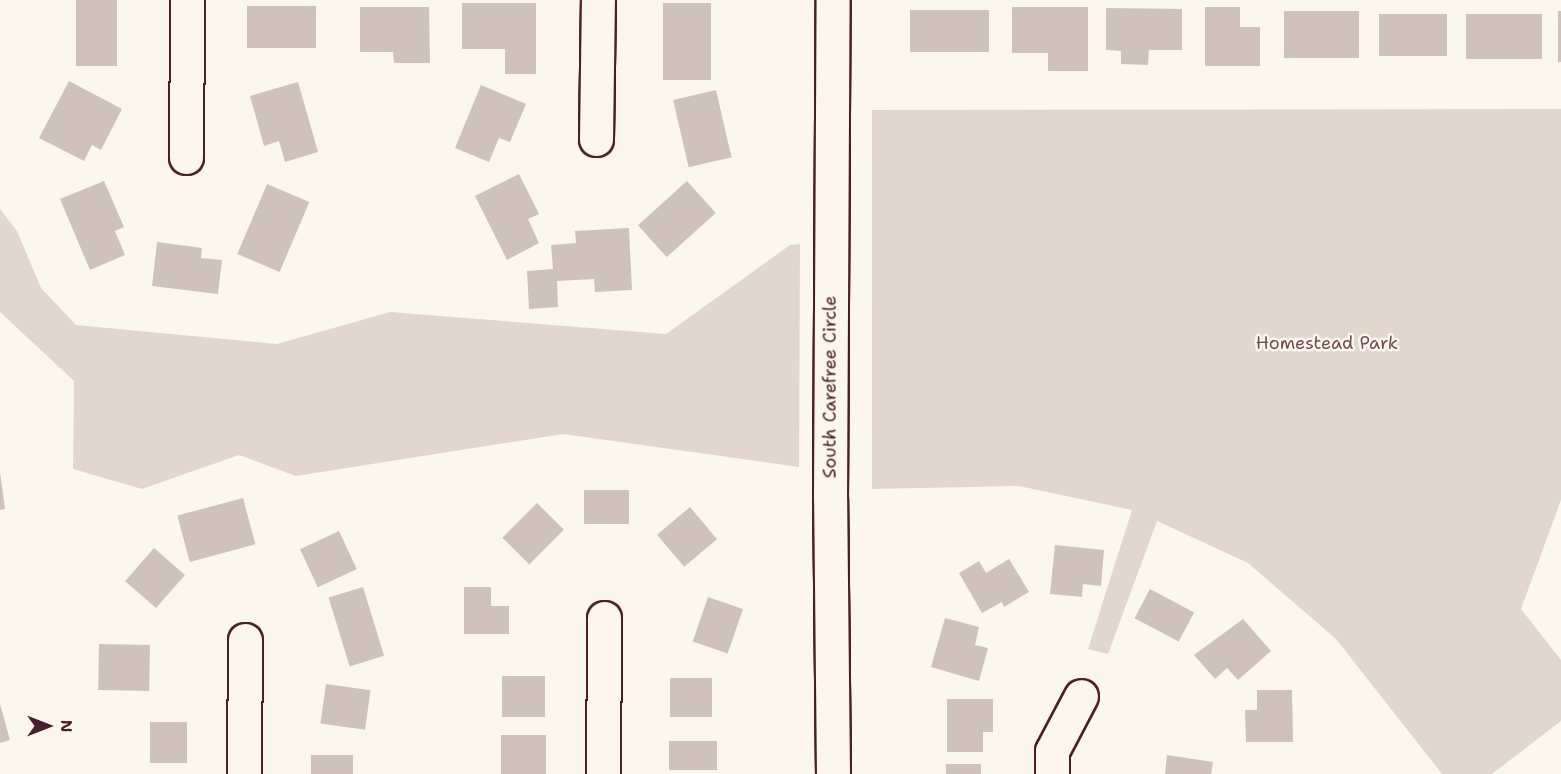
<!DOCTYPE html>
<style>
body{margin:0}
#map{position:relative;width:1561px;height:774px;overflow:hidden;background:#fbf7ec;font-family:"Shantell Sans",sans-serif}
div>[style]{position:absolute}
.green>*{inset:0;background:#e2d7d0}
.building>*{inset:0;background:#cfc2bc;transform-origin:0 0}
.roads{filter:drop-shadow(2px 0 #4a1f2b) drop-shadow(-2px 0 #4a1f2b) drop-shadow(0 2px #4a1f2b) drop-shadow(0 -2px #4a1f2b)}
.minor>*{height:33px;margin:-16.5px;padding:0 16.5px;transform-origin:16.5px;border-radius:16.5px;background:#fbf7ec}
.major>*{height:33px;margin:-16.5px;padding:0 16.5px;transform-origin:16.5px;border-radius:16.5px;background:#fbf7ec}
span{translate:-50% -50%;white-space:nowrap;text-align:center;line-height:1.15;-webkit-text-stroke:5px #fbf7ec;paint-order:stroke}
.park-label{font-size:18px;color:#704d54}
.street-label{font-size:18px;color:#4a1f2b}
.north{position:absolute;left:18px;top:696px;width:60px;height:60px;-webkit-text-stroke:4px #fbf7ec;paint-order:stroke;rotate:90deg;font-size:16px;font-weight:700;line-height:24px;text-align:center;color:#4a1f2b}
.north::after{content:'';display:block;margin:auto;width:21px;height:27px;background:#4a1f2b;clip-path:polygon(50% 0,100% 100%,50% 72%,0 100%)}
</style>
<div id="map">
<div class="green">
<i style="clip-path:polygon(1561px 109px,1561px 500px,1521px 609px,1561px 660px,1561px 721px,1492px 774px,1442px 774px,1336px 639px,1248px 563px,1157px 521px,1108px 654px,1088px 649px,1132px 510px,1019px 486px,872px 489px,872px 110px)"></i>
<i style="clip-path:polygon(0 209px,17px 231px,41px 288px,76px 325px,277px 344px,390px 312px,666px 334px,790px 245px,800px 244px,799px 467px,563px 434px,296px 476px,239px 455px,142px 489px,73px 469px,74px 381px,0 312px)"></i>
</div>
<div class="building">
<i style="left:76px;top:0;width:41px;height:66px"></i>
<i style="clip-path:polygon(462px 3px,536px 3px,536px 74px,505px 74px,505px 49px,462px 49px)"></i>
<i style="left:663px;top:3px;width:48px;height:77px"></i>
<i style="left:247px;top:6px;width:69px;height:42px"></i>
<i style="clip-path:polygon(360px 7px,429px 7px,430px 63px,394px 63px,393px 52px,360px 52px)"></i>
<i style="clip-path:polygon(1012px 7px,1088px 7px,1088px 71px,1048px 71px,1048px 53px,1012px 53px)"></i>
<i style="clip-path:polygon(1205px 7px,1240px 7px,1240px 27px,1260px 27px,1260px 66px,1205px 66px)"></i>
<i style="clip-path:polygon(1106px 8px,1182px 9px,1182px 50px,1149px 50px,1148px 65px,1121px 64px,1121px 51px,1106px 50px)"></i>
<i style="left:910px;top:10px;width:79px;height:42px"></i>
<i style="left:1284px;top:11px;width:75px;height:47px"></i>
<i style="left:1558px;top:11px;width:3px;height:51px"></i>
<i style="left:1379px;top:14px;width:68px;height:42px"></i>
<i style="left:1466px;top:14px;width:76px;height:45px"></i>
<i style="clip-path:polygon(69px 81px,122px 109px,101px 150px,92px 145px,84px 161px,39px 138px)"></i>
<i style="clip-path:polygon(298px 82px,318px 152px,285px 162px,279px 141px,264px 146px,250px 96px)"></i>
<i style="clip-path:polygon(481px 85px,526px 104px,510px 142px,499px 138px,489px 162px,455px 148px)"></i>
<i style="left:716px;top:90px;width:69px;height:44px;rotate:77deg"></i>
<i style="clip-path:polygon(519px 174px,539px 214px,528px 219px,539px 243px,507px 260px,475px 196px)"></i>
<i style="clip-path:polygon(104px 181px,124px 227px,115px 231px,125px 255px,90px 270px,60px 199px)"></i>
<i style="left:687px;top:181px;width:43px;height:66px;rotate:48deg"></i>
<i style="left:267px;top:184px;width:46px;height:76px;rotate:23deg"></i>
<i style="clip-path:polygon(629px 228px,632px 290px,595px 292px,594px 279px,557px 281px,558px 307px,529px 309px,527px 271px,553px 269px,551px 245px,576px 243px,575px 231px)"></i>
<i style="clip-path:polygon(157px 242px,202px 248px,201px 258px,222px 260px,218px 294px,152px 286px)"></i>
<i style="clip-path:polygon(0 472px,5px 509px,0 510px)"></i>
<i style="left:584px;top:490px;width:45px;height:34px"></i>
<i style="left:243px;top:498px;width:48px;height:68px;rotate:75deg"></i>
<i style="left:537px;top:503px;width:38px;height:49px;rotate:45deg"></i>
<i style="left:690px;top:507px;width:42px;height:43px;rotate:50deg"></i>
<i style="left:339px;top:531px;width:42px;height:43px;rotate:65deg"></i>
<i style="clip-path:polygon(1055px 545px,1104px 550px,1101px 586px,1083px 584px,1082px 597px,1050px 594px)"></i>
<i style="left:154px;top:548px;width:41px;height:44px;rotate:41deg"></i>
<i style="clip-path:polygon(1009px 559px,1029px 592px,1004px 607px,1002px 602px,982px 613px,959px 573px,979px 561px,986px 573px)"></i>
<i style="left:363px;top:587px;width:72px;height:36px;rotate:73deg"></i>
<i style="clip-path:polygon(464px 587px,491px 587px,491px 606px,509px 606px,509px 634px,464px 634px)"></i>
<i style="left:1150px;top:589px;width:50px;height:33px;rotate:28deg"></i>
<i style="left:708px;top:597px;width:37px;height:47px;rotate:19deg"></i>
<i style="clip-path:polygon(945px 618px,979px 627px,975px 645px,988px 648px,979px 681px,931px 667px)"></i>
<i style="clip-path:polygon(1243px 619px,1271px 651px,1238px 680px,1227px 668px,1215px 679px,1194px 655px)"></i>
<i style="left:99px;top:644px;width:51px;height:46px;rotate:1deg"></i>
<i style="left:502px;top:676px;width:43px;height:41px"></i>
<i style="left:670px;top:678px;width:42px;height:39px"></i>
<i style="left:326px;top:684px;width:45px;height:40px;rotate:8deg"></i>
<i style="clip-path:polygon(1257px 690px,1292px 690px,1293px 742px,1246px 742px,1245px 710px,1257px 710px)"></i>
<i style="clip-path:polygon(947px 699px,993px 699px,993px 732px,983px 732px,983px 752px,947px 752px)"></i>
<i style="clip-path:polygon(0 704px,10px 740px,0 743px)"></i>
<i style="left:150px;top:722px;width:37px;height:41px"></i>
<i style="left:501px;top:735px;width:45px;height:39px"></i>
<i style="left:669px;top:741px;width:48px;height:29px"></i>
<i style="left:311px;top:755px;width:42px;height:19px"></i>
<i style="clip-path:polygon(1167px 755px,1213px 762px,1211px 774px,1165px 774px)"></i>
<i style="left:946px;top:764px;width:35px;height:10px"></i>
</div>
<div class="roads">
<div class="minor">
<i style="left:596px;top:139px;width:139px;rotate:-89.2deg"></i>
<i style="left:186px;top:157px;width:157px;rotate:-89.6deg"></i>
<i style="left:244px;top:774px;width:134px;rotate:-89.6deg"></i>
<i style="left:603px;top:774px;width:156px;rotate:-89.6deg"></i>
<i style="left:1052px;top:774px;width:23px;rotate:-90deg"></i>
<i style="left:1052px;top:751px;width:62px;rotate:-62.2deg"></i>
</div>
<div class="major">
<i style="left:833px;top:774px;width:277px;rotate:-90.6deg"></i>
<i style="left:830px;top:497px;width:497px;rotate:-89.7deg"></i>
</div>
</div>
<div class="park-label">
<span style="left:1327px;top:343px">Homestead Park</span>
</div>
<div class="street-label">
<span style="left:830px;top:387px;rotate:-90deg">South Carefree Circle</span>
</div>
<div class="north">N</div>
</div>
